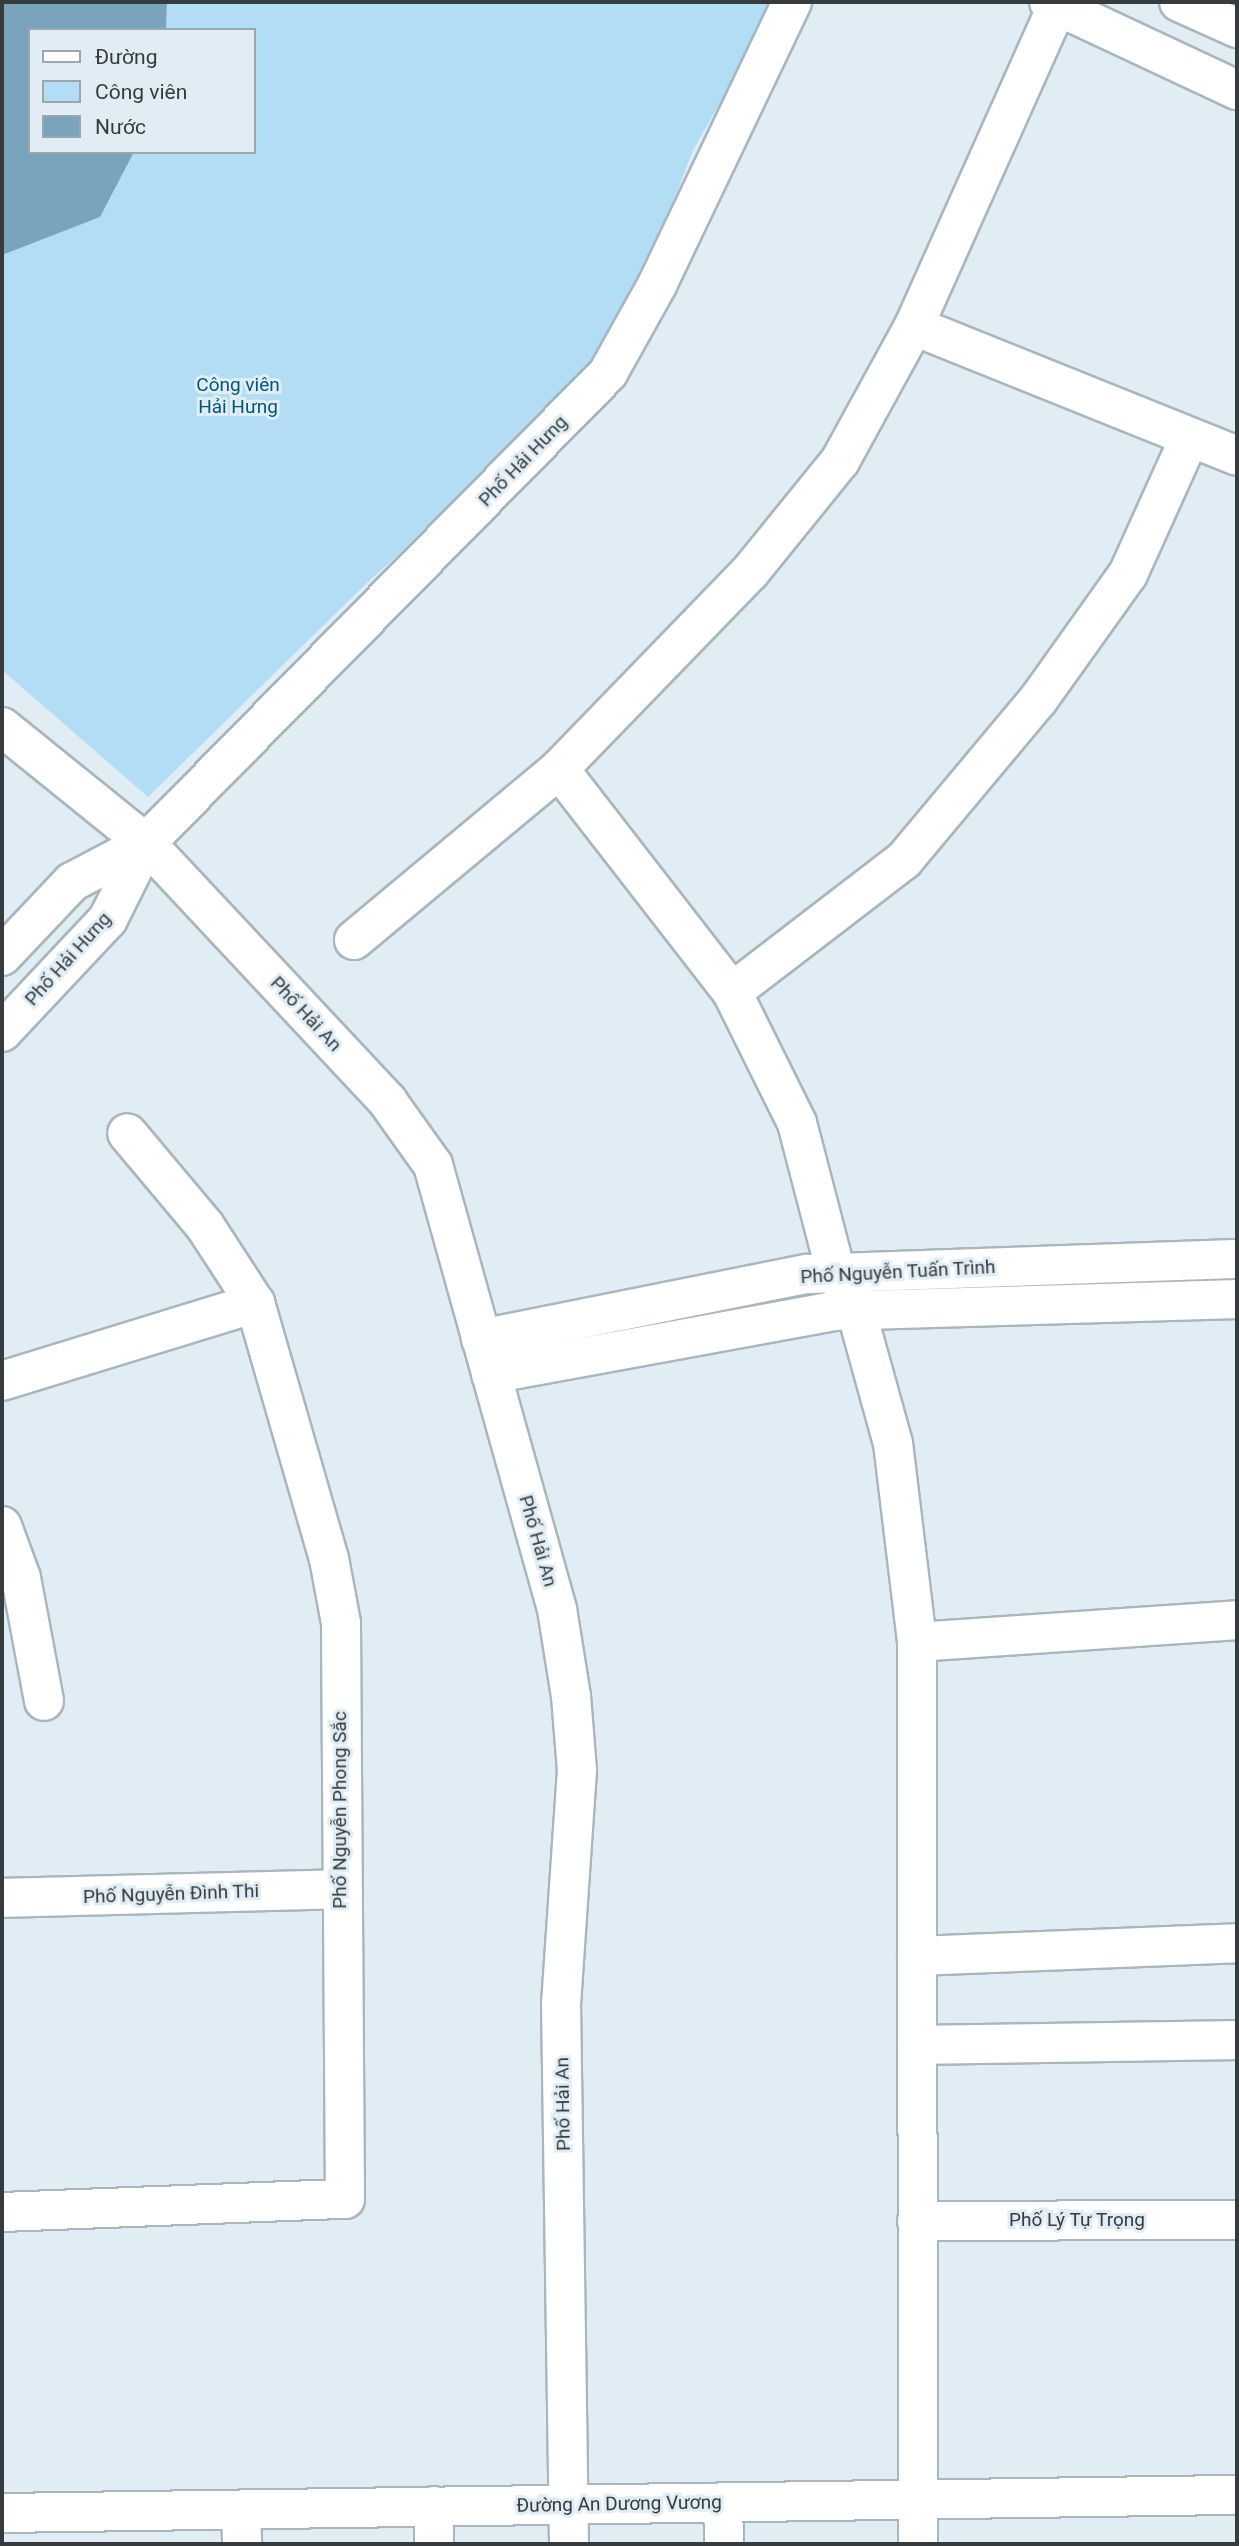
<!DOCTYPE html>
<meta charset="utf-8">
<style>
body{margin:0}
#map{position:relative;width:1239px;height:2546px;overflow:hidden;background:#e0edf5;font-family:Roboto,sans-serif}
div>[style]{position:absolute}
.green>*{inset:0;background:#b2ddf5}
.water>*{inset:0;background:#79a4bb}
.roads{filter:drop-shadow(2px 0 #a9b6bd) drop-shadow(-2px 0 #a9b6bd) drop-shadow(0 2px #a9b6bd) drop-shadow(0 -2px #a9b6bd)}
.street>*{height:38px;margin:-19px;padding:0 19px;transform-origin:19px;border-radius:19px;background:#fff}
span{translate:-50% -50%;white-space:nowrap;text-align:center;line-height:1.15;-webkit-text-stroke:6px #e0edf5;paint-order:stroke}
.park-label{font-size:19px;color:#005777}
.street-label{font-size:19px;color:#363b3e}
.frame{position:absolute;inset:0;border:4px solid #363b3e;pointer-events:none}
.legend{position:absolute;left:28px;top:28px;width:228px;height:126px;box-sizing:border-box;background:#e0edf5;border:2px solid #9ca6ac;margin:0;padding:9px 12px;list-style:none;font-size:21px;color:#363b3e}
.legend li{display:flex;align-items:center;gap:14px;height:35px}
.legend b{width:35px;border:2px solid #9ca6ac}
</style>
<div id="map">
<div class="green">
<i style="clip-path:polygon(167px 2px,778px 2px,693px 150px,608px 373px,372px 578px,148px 797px,2px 670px,2px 246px,100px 217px,134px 152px,254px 152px,254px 30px,166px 30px)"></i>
</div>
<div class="water">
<i style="clip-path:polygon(2px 2px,167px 2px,166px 30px,30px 30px,30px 152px,134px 152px,100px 217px,2px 255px)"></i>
</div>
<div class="roads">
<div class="street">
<i style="left:1049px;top:2px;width:208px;rotate:25.1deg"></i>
<i style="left:1179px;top:2px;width:64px;rotate:24.1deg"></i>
<i style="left:914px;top:326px;width:348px;rotate:21.9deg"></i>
<i style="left:2px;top:727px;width:185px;rotate:38.9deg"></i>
<i style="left:146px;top:843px;width:354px;rotate:46.9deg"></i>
<i style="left:388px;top:1102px;width:77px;rotate:54.5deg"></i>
<i style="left:433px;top:1165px;width:461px;rotate:74.4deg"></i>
<i style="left:557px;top:1609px;width:88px;rotate:80.9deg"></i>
<i style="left:571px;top:1696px;width:74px;rotate:85.4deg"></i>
<i style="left:577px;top:1770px;width:233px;rotate:93.9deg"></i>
<i style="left:561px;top:2002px;width:542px;rotate:89.15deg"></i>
<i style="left:559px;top:769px;width:282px;rotate:52.2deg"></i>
<i style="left:732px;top:992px;width:146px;rotate:63.6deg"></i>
<i style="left:797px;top:1123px;width:155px;rotate:75.4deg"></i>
<i style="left:836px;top:1273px;width:42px;rotate:61.6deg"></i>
<i style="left:856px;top:1310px;width:138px;rotate:74.5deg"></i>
<i style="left:893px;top:1443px;width:200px;rotate:83.1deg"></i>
<i style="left:917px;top:1642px;width:902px;rotate:89.94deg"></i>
<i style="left:354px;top:940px;width:267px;rotate:-39.8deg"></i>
<i style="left:559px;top:769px;width:274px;rotate:-45.9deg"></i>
<i style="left:750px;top:572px;width:143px;rotate:-51deg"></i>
<i style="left:840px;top:461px;width:154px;rotate:-61.3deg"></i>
<i style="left:914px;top:326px;width:350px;rotate:-65.9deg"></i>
<i style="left:2px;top:956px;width:102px;rotate:-46.6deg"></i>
<i style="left:72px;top:882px;width:84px;rotate:-27.8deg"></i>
<i style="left:146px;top:843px;width:659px;rotate:-45.49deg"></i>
<i style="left:608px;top:373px;width:101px;rotate:-60.9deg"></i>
<i style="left:657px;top:285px;width:314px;rotate:-64.5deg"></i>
<i style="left:732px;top:992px;width:217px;rotate:-37.5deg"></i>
<i style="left:904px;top:860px;width:209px;rotate:-50.1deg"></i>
<i style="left:1038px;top:700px;width:155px;rotate:-54.5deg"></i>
<i style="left:1128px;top:574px;width:150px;rotate:-65.7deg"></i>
<i style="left:2px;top:1032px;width:155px;rotate:-46.8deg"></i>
<i style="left:108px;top:919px;width:85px;rotate:-63.4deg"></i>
<i style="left:481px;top:1339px;width:332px;rotate:-11.3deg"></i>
<i style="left:807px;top:1274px;width:430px;rotate:-2deg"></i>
<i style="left:491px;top:1374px;width:348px;rotate:-10.4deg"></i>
<i style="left:833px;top:1311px;width:404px;rotate:-1.7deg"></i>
<i style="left:2px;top:1381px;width:265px;rotate:-17.1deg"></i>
<i style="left:2px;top:1526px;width:55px;rotate:69.9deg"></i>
<i style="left:21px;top:1578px;width:125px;rotate:79.4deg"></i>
<i style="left:917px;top:1642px;width:321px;rotate:-3.9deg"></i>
<i style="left:2px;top:1898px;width:337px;rotate:-1.5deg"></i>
<i style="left:917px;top:1956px;width:320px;rotate:-2.3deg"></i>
<i style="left:917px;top:2045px;width:320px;rotate:-0.9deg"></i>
<i style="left:2px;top:2212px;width:343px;rotate:-2.2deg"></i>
<i style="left:345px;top:2199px;width:576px;rotate:-90.4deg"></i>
<i style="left:341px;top:1623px;width:65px;rotate:-100.6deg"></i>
<i style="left:329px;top:1559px;width:266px;rotate:-106.1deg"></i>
<i style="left:255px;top:1303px;width:92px;rotate:-123deg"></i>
<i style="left:205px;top:1226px;width:121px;rotate:-130deg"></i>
<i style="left:917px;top:2221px;width:320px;rotate:-0.2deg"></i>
<i style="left:723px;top:2502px;width:42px;rotate:88.6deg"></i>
<i style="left:434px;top:2506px;width:38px;rotate:90deg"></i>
<i style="left:241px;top:2510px;width:34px;rotate:88deg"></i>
<i style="left:2px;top:2513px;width:1235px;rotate:-0.84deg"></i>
</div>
</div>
<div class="park-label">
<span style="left:238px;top:396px">Công viên<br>Hải Hưng</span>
</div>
<div class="street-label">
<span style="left:523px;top:461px;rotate:-46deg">Phố Hải Hưng</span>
<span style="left:68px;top:959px;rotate:-48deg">Phố Hải Hưng</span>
<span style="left:306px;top:1014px;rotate:47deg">Phố Hải An</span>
<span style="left:898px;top:1272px;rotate:-3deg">Phố Nguyễn Tuấn Trình</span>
<span style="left:538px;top:1541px;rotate:74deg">Phố Hải An</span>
<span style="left:340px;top:1810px;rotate:-90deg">Phố Nguyễn Phong Sắc</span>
<span style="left:171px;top:1894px;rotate:-2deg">Phố Nguyễn Đình Thi</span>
<span style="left:563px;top:2104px;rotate:-91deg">Phố Hải An</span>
<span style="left:1077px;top:2220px">Phố Lý Tự Trọng</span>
<span style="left:619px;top:2504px;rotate:-1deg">Đường An Dương Vương</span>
</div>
<div class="frame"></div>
<ul class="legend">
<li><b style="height:9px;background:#fff"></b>Đường</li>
<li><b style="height:19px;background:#b2ddf5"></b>Công viên</li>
<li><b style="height:19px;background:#79a4bb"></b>Nước</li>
</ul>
</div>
